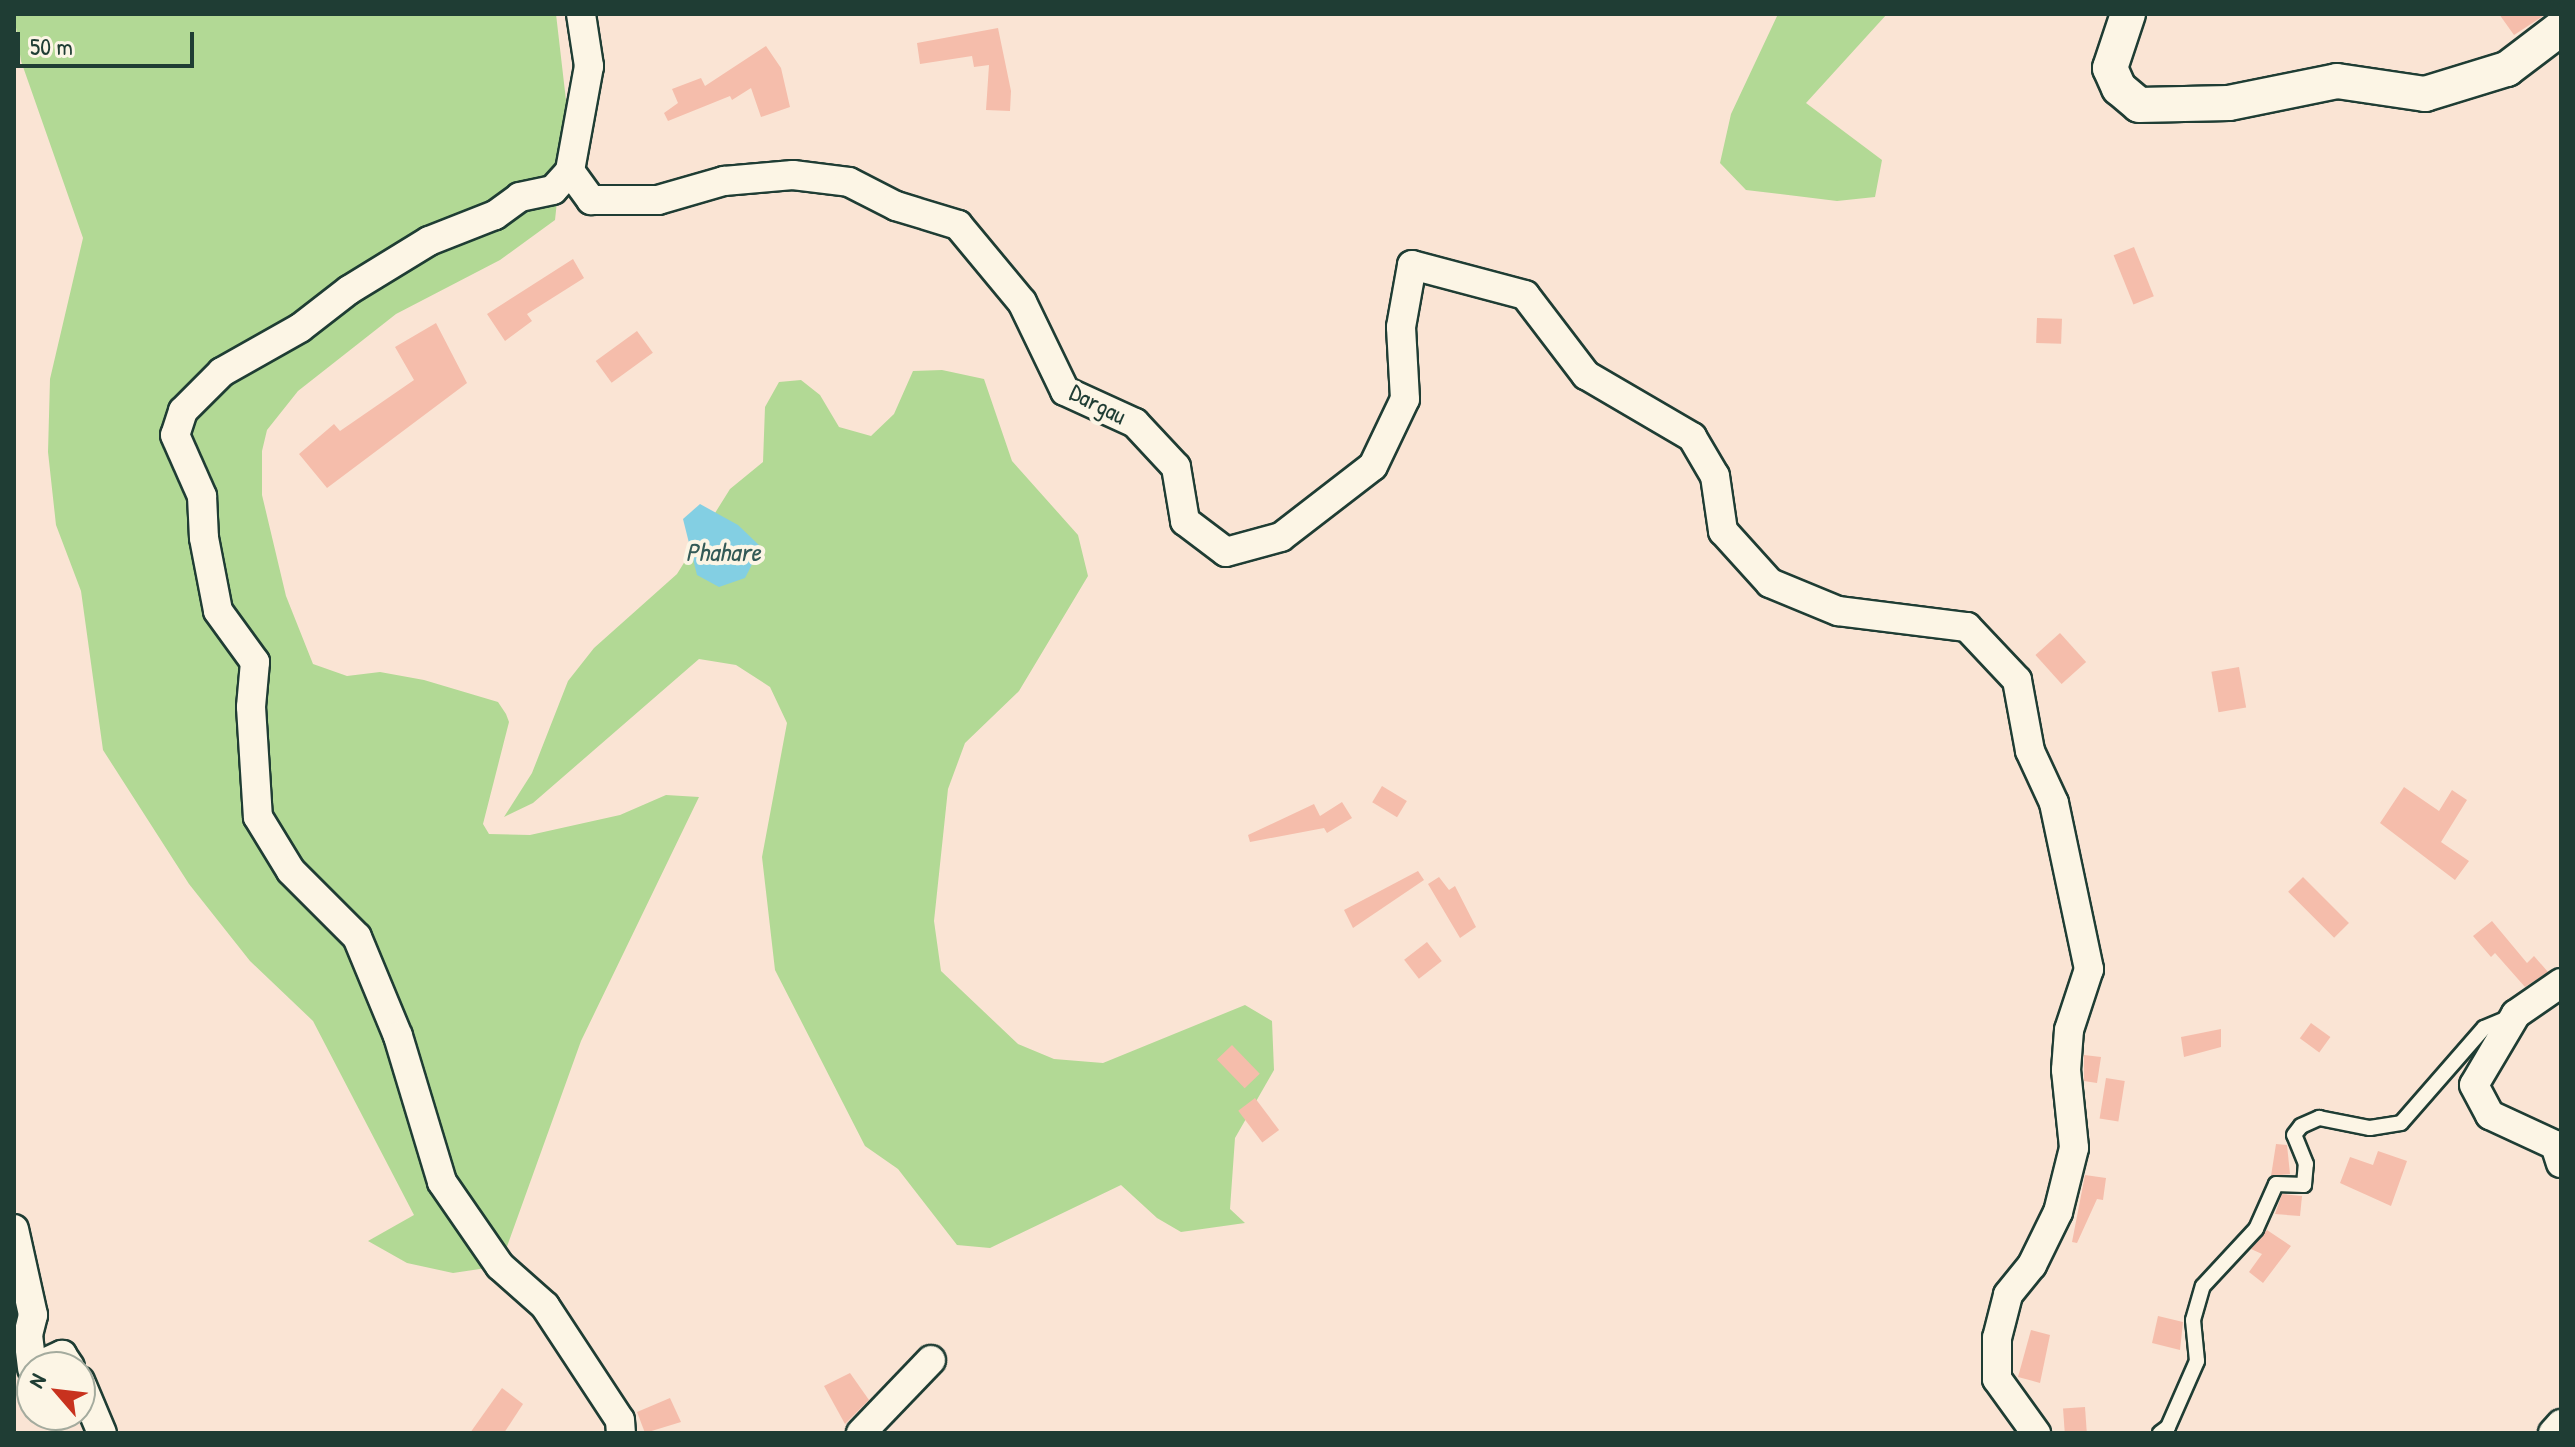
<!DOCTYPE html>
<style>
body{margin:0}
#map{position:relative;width:2575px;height:1447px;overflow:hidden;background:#fae4d4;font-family:"Patrick Hand",sans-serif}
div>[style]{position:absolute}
.green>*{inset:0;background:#b2d995}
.water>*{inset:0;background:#83cfe3}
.building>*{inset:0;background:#f5bdab;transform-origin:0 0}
.roads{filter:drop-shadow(2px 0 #1f3d34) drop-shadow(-2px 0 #1f3d34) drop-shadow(0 2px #1f3d34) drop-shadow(0 -2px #1f3d34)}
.service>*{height:14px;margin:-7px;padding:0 7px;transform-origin:7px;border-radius:7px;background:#fcf5e5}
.minor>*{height:28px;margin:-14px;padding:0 14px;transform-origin:14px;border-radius:14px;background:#fcf5e5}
.tertiary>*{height:34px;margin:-17px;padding:0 17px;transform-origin:17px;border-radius:17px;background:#fcf5e5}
span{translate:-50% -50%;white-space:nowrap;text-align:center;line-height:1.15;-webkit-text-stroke:8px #fcf5e5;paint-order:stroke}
.street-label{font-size:24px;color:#1f3d34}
.water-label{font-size:26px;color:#335a57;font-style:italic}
.frame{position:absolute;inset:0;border:16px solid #1f3d34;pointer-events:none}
.north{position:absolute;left:16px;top:1351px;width:80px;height:80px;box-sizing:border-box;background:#fcf5e5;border:2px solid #a4ab9e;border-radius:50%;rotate:298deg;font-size:22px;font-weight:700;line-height:32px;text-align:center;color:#1f3d34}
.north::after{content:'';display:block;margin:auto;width:28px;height:36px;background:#c8321e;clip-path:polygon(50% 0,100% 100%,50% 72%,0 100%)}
.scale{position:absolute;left:16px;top:32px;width:178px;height:36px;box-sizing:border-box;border:4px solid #1f3d34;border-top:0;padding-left:10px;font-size:24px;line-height:28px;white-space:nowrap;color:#1f3d34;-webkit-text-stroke:6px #fcf5e5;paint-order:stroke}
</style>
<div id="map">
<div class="green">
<i style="clip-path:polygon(14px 14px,556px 14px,567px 109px,555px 220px,500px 260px,396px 314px,298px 391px,267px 430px,262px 451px,262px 495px,286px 596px,313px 664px,347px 676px,380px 672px,424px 680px,498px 702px,506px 714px,509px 722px,483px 824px,489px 834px,530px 835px,620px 815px,666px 795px,699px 797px,581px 1041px,500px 1266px,453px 1273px,407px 1263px,368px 1241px,414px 1215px,313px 1021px,250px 961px,189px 884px,103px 750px,81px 591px,56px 525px,48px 452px,50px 379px,83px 238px,21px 61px)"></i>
<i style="clip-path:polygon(1778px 14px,1887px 14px,1806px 103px,1882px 160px,1875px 197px,1837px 201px,1746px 190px,1720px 163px,1731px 114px)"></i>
<i style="clip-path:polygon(942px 370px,984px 379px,1012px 461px,1078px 535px,1088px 576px,1019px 691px,965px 743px,948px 789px,934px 921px,941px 971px,1018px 1044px,1054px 1059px,1103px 1063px,1245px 1005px,1272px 1021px,1274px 1070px,1235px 1138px,1230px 1209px,1245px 1223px,1181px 1232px,1157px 1218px,1121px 1185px,990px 1248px,957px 1245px,898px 1169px,865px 1146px,775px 970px,762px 857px,787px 723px,770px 687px,736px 665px,699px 659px,533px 803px,504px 817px,532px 773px,568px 681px,594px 648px,677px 574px,730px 489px,763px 462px,765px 407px,779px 382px,801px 380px,820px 395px,839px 427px,871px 436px,894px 414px,913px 371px)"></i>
</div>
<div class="water">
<i style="clip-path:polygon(700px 504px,738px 525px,761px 547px,745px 578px,719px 587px,697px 575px,683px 519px)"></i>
</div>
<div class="building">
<i style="clip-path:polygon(2499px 14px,2546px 14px,2514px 35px)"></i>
<i style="clip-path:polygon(998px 28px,1011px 91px,1010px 111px,986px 110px,989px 65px,974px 67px,972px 56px,920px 64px,917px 43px)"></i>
<i style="clip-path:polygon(766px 46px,781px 68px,790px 107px,761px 117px,751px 88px,732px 100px,730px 96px,668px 121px,664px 113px,678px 103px,672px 89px,701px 78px,705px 86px)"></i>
<i style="left:2134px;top:247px;width:53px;height:22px;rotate:68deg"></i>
<i style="clip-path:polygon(573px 259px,584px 278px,527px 314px,532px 321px,505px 341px,487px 314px)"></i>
<i style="left:2037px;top:318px;width:25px;height:25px;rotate:2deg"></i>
<i style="clip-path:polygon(436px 323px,467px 383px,327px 488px,299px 454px,334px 424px,340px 431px,414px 380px,395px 347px)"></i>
<i style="left:637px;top:331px;width:27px;height:51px;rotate:54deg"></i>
<i style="left:2060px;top:633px;width:39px;height:33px;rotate:48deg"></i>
<i style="left:2239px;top:667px;width:41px;height:28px;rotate:80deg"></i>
<i style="left:1382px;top:786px;width:29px;height:19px;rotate:31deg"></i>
<i style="clip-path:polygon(2404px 787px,2439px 811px,2452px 790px,2467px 800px,2441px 842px,2469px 861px,2455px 880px,2380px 823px)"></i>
<i style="clip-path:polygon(1342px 802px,1352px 818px,1327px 833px,1324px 828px,1250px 842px,1248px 835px,1314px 804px,1320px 816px)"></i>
<i style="clip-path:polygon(1418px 871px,1424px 880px,1353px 928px,1344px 910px)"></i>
<i style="clip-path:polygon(1439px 877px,1449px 890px,1455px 886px,1476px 927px,1460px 938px,1428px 884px)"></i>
<i style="left:2303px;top:877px;width:65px;height:21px;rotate:45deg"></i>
<i style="clip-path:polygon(2492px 921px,2527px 963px,2534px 956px,2548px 972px,2525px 987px,2495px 953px,2491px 957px,2473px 936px)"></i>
<i style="left:1427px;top:942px;width:24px;height:29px;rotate:52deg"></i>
<i style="left:2311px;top:1023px;width:24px;height:19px;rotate:36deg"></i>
<i style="clip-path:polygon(2221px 1029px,2221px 1047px,2184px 1057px,2181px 1037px)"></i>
<i style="left:1232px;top:1045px;width:40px;height:21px;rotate:46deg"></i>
<i style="clip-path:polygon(2084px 1055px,2101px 1057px,2097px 1083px,2084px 1081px)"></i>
<i style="left:2106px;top:1078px;width:19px;height:41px;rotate:9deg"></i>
<i style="left:1255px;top:1098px;width:40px;height:21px;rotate:53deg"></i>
<i style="clip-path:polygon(2276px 1144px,2287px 1145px,2290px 1174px,2271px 1176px)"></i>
<i style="clip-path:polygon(2378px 1151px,2407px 1161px,2391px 1206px,2340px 1183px,2350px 1157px,2373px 1165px)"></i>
<i style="clip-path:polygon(2085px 1175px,2106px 1178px,2103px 1200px,2097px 1199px,2077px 1243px,2072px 1242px)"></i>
<i style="clip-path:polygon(2282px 1194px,2302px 1196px,2300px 1216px,2275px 1214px)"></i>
<i style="clip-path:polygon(2267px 1230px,2291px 1246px,2263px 1283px,2249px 1272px,2262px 1254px,2251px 1249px)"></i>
<i style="clip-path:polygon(2158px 1316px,2183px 1322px,2180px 1350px,2152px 1343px)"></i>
<i style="clip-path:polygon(2031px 1330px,2050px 1335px,2040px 1383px,2018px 1377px)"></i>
<i style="clip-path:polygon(850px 1373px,869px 1400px,845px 1424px,824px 1386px)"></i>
<i style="clip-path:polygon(502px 1388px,523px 1404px,504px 1433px,470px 1433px)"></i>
<i style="clip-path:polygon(670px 1398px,681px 1422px,645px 1433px,637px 1412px)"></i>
<i style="left:2085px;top:1407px;width:26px;height:22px;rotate:86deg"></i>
</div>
<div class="roads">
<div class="service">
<i style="left:2160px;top:1433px;width:10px;rotate:-37deg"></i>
<i style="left:2168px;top:1427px;width:72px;rotate:-66.3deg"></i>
<i style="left:2197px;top:1361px;width:41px;rotate:-95.6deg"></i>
<i style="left:2193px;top:1320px;width:35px;rotate:-74deg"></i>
<i style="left:2203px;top:1286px;width:78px;rotate:-47.1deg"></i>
<i style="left:2256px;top:1229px;width:49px;rotate:-66deg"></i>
<i style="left:2276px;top:1184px;width:28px;rotate:2deg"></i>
<i style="left:2304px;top:1185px;width:21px;rotate:-85deg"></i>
<i style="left:2306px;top:1164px;width:31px;rotate:-112deg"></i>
<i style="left:2294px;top:1135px;width:11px;rotate:-52deg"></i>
<i style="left:2301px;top:1126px;width:20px;rotate:-24deg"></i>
<i style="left:2319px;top:1118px;width:52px;rotate:11.1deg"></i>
<i style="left:2370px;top:1128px;width:31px;rotate:-9deg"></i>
<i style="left:2401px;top:1123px;width:126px;rotate:-48.9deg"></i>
<i style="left:2484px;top:1028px;width:26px;rotate:-23deg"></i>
</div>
<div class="minor">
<i style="left:581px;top:14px;width:53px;rotate:81.3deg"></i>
<i style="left:589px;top:66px;width:107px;rotate:100.3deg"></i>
<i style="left:570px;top:171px;width:36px;rotate:54deg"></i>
<i style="left:591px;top:200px;width:67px"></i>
<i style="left:658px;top:200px;width:69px;rotate:-16.1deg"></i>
<i style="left:724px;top:181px;width:69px;rotate:-5deg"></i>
<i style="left:793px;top:175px;width:56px;rotate:7.1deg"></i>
<i style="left:849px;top:182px;width:53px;rotate:27.1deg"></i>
<i style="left:896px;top:206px;width:65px;rotate:17deg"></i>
<i style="left:958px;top:225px;width:100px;rotate:50.3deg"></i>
<i style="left:1022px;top:302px;width:99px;rotate:64.2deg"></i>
<i style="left:1065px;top:391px;width:77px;rotate:24.6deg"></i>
<i style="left:1135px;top:423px;width:60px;rotate:47deg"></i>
<i style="left:1176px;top:467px;width:55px;rotate:80.5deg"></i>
<i style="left:1185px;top:521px;width:51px;rotate:37.1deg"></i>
<i style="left:1226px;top:552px;width:57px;rotate:-15.3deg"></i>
<i style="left:1281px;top:537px;width:116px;rotate:-37.7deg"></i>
<i style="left:1373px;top:466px;width:74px;rotate:-64.5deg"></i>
<i style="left:1405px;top:399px;width:72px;rotate:-93.2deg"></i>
<i style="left:1401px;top:327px;width:63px;rotate:-79.9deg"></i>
<i style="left:1412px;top:265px;width:117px;rotate:14.9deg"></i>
<i style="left:1525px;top:295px;width:101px;rotate:52.7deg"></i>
<i style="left:1586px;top:375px;width:123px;rotate:30.3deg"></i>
<i style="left:1692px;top:437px;width:45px;rotate:59.5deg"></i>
<i style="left:1715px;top:476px;width:56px;rotate:81.7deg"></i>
<i style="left:1723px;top:531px;width:70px;rotate:47.9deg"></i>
<i style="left:1770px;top:583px;width:74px;rotate:22.4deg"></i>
<i style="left:1838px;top:611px;width:130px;rotate:7.1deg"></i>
<i style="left:1967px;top:627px;width:73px;rotate:46.7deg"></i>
<i style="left:2017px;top:680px;width:72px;rotate:79.6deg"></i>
<i style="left:2030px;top:751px;width:57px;rotate:65.2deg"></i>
<i style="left:2054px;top:803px;width:170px;rotate:78.1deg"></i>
<i style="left:2089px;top:969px;width:64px;rotate:108.2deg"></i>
<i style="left:2069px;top:1030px;width:40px;rotate:94.3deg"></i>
<i style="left:2066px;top:1070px;width:78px;rotate:84.1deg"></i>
<i style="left:2074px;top:1148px;width:66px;rotate:104deg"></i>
<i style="left:2058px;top:1212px;width:59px;rotate:116.1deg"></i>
<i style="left:2032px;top:1265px;width:38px;rotate:129deg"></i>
<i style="left:2008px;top:1295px;width:44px;rotate:104.3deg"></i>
<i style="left:1997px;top:1338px;width:41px;rotate:90deg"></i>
<i style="left:1997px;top:1379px;width:67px;rotate:54.2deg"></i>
<i style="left:570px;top:171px;width:25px;rotate:132deg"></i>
<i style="left:553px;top:190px;width:34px;rotate:168deg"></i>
<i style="left:520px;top:197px;width:31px;rotate:144deg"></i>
<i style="left:495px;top:215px;width:71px;rotate:158.5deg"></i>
<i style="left:429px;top:241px;width:94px;rotate:148.5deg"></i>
<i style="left:349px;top:290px;width:62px;rotate:142.2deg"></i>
<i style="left:300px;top:328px;width:90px;rotate:150.6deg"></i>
<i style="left:222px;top:372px;width:55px;rotate:135deg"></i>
<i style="left:183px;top:411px;width:25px;rotate:108deg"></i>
<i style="left:175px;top:435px;width:67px;rotate:66.1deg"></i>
<i style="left:202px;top:496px;width:42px;rotate:87.3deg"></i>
<i style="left:204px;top:538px;width:74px;rotate:79.1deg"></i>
<i style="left:218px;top:611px;width:63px;rotate:54deg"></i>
<i style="left:255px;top:662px;width:45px;rotate:95.1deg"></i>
<i style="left:251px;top:707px;width:110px;rotate:86.4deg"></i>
<i style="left:258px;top:817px;width:63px;rotate:58.6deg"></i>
<i style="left:291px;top:871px;width:93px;rotate:45deg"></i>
<i style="left:357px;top:937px;width:107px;rotate:67.5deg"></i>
<i style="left:398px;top:1036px;width:152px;rotate:73.2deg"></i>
<i style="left:442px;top:1182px;width:102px;rotate:55.4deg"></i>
<i style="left:500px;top:1266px;width:60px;rotate:41.6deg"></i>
<i style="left:545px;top:1306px;width:136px;rotate:56.7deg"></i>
<i style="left:620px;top:1420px;width:13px;rotate:86deg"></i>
<i style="left:2561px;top:983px;width:55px;rotate:145.4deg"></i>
<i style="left:2516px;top:1014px;width:82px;rotate:120.6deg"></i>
<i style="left:2474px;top:1085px;width:34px;rotate:62deg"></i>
<i style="left:2490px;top:1115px;width:72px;rotate:24.8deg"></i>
<i style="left:2555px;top:1145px;width:19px;rotate:72deg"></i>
<i style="left:14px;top:1229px;width:88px;rotate:77.5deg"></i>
<i style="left:33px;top:1315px;width:21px;rotate:104deg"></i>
<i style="left:28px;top:1335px;width:34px;rotate:83deg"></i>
<i style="left:36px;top:1367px;width:29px;rotate:-25deg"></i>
<i style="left:62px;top:1355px;width:14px;rotate:56deg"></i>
<i style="left:80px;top:1381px;width:56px;rotate:67.1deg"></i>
<i style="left:861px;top:1433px;width:101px;rotate:-46.2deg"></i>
<i style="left:2553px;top:1433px;width:12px;rotate:-48deg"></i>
</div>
<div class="tertiary">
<i style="left:2128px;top:14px;width:57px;rotate:108.4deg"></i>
<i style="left:2110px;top:68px;width:22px;rotate:66deg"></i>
<i style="left:2119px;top:88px;width:26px;rotate:40deg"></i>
<i style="left:2139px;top:105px;width:90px;rotate:-1.3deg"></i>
<i style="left:2229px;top:103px;width:110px;rotate:-11.5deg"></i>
<i style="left:2337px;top:81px;width:89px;rotate:8.4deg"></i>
<i style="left:2425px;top:94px;width:86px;rotate:-17deg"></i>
<i style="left:2507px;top:69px;width:68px;rotate:-37.2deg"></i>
</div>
</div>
<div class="street-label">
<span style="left:1098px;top:404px;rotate:27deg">Dargau</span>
</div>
<div class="water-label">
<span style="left:723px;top:552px">Phahare</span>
</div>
<div class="frame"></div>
<div class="north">N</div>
<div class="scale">50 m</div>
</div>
